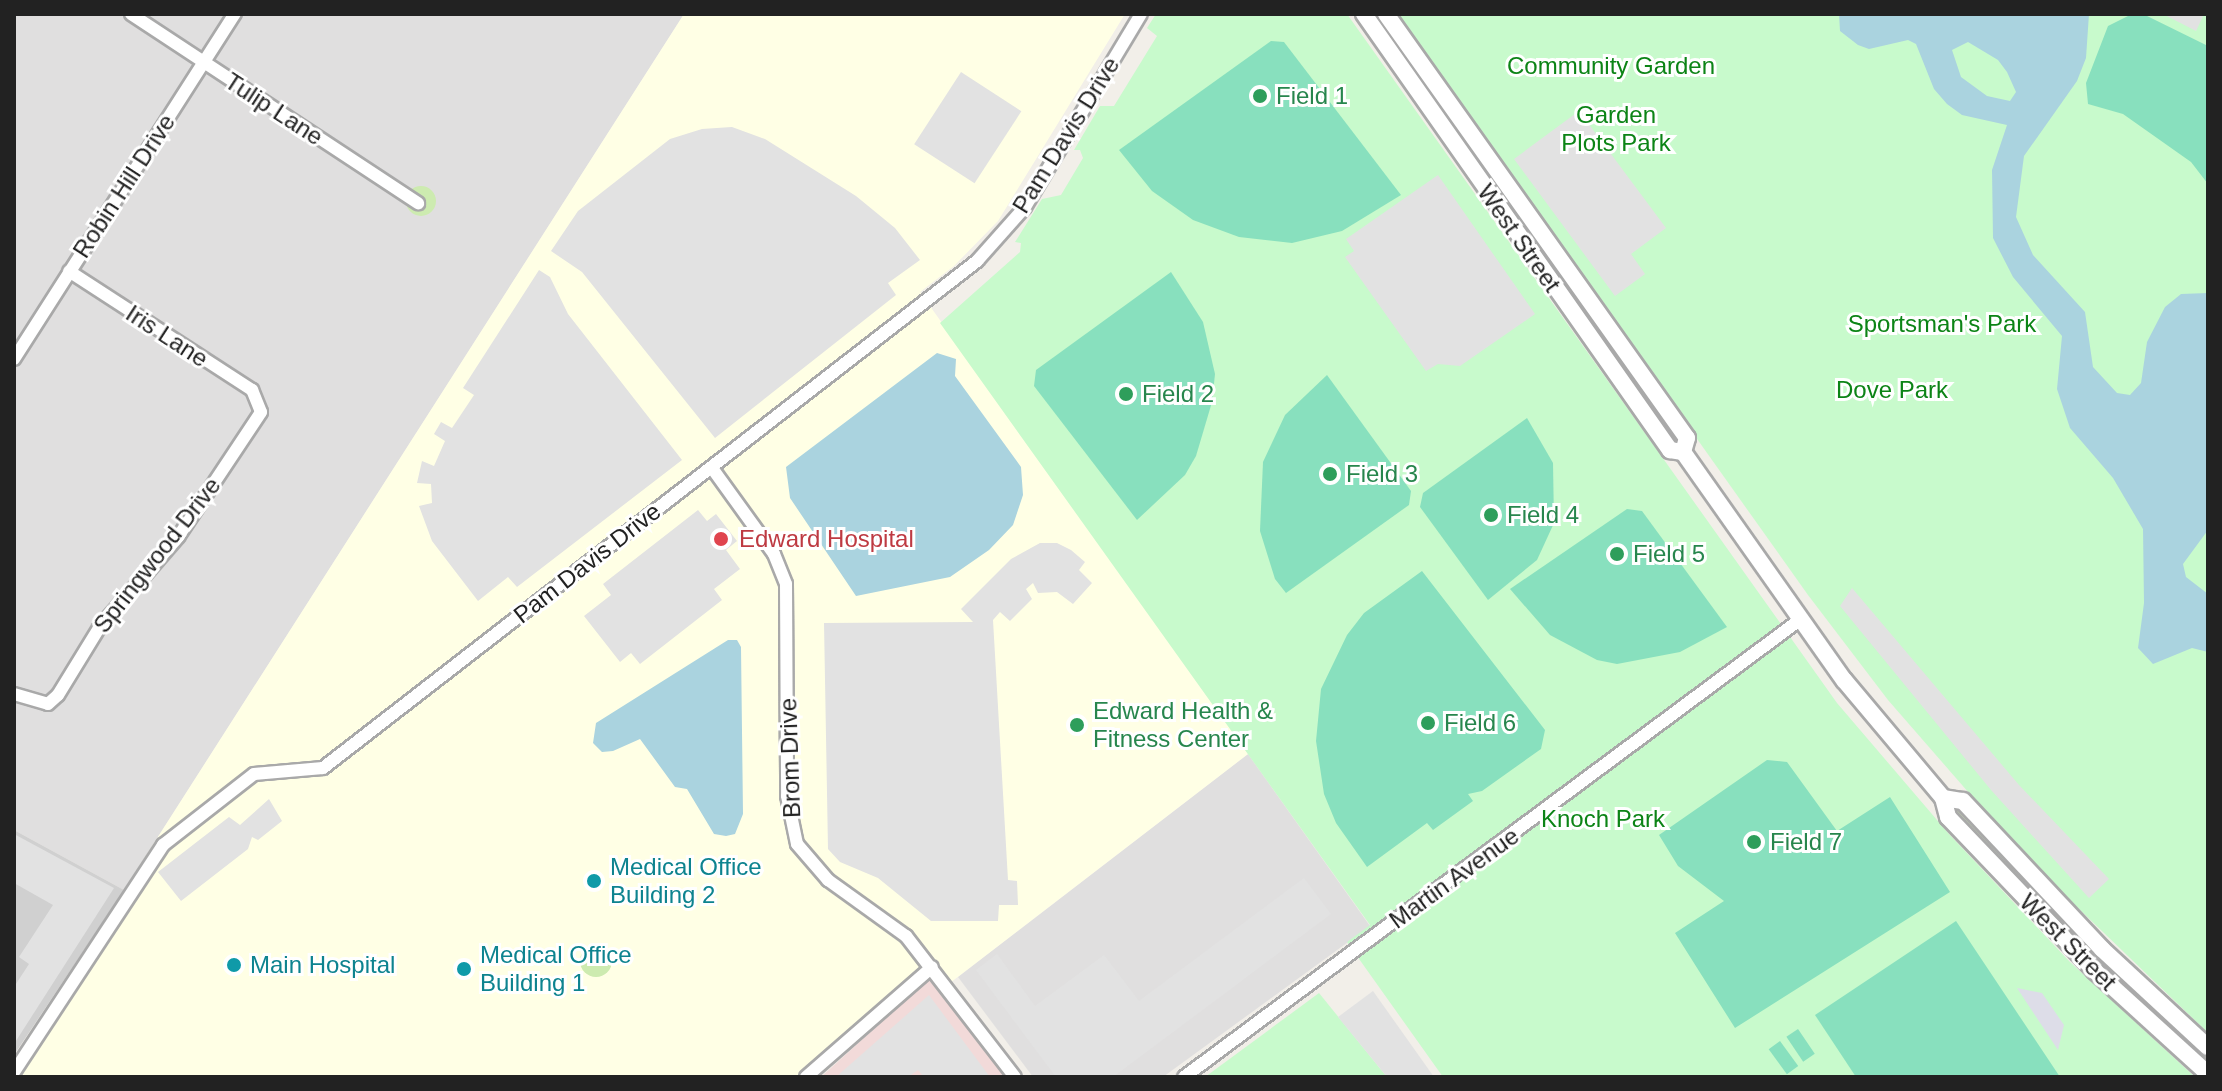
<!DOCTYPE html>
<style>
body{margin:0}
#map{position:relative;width:2222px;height:1091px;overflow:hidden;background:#f2efe9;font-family:Helvetica,sans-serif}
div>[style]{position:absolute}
.residential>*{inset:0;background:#e0dfdf}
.commercial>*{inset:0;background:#f2dad9}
.education>*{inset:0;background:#ffffe5}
.religious>*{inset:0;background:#d0d0d0}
.grass>*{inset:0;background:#cdebb0;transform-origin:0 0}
.round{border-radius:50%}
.park>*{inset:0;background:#c8facc}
.pitch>*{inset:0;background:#88e0be;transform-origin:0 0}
.parking>*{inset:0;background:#e2e2e2;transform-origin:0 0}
.plaza>*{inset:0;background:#dddde8}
.water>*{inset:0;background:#aad3df}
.roads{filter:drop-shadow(2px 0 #a9a9a9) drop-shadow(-2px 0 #a9a9a9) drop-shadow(0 2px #a9a9a9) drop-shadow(0 -2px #a9a9a9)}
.minor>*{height:12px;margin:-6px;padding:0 6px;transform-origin:6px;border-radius:6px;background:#fff}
.tertiary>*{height:16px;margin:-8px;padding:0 8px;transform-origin:8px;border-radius:8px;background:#fff}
.dots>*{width:22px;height:22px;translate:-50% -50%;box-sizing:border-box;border:4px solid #fff;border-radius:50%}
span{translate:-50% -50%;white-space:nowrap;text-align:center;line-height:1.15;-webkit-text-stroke:6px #fff;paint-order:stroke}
.park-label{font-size:24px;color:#0c8416}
.leisure-label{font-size:24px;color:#27864d}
.left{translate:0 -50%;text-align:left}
.street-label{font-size:24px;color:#222}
.health-label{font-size:24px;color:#be3a42}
.culture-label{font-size:24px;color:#0d838f}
.frame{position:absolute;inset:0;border:16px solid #222;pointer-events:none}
</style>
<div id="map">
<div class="residential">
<i style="clip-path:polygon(14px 14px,684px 14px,124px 890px,14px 830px)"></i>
<i style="clip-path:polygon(1248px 754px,1370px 926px,1163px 1077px,1033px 1077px,958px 977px)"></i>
</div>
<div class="commercial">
<i style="clip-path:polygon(932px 976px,1005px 1077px,821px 1077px)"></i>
</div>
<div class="education">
<i style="clip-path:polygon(684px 14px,1125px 14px,998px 221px,954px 266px,920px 292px,1248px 754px,946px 986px,932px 969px,808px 1077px,14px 1077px,14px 1067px,124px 890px)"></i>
</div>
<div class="religious">
<i style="clip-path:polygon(14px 830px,124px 890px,14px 1055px)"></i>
</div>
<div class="grass">
<i style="left:1391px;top:34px;width:135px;height:5px;rotate:54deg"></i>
<i class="round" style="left:406px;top:186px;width:30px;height:30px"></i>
<i style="clip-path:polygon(1499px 187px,1607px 338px,1609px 343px,1494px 188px)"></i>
<i style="clip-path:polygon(1624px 368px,1627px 368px,1680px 444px,1674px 443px)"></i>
<i style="clip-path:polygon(1956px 807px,2086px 943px,2208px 1058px,2208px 1064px,2043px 907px,1953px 811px)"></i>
<i class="round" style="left:580px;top:945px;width:32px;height:32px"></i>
</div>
<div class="park">
<i style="clip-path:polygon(1156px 14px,1347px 14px,1837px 703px,1949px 834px,2070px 962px,2195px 1077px,1443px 1077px,1347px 942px,1370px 925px,940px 323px,1020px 252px,1021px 243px,1015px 242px,1042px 199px,1061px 195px,1083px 158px,1080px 150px,1074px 150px,1100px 106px,1114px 106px,1157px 36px,1147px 28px)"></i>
<i style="clip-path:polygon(1395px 14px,2208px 14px,2208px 1033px,2023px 855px,1888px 700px,1808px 595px)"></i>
<i style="clip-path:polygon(1319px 993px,1387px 1077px,1205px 1077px)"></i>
</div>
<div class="pitch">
<i style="clip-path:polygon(2132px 14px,2143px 14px,2208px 46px,2208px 184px,2191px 162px,2123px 114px,2088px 104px,2086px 83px,2108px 26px)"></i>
<i style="clip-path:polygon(1271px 41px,1284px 42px,1401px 195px,1342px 231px,1292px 243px,1239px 237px,1193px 220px,1152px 191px,1119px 150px)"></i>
<i style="clip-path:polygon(1171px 272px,1203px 322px,1215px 374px,1212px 402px,1196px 456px,1185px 475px,1137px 520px,1034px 386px,1036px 370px)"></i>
<i style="clip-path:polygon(1327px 375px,1411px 491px,1409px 505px,1286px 593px,1275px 579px,1260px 531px,1263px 462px,1285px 415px)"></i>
<i style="clip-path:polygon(1527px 418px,1553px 463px,1554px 523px,1537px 560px,1488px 600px,1420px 507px,1423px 493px)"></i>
<i style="clip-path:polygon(1627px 509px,1642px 511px,1727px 627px,1680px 652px,1617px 664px,1597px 660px,1550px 635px,1510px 589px)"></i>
<i style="clip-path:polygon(1422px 571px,1545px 730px,1541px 749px,1482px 791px,1468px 794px,1473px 801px,1433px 830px,1427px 823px,1367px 867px,1336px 823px,1324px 794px,1316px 741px,1321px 689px,1347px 635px,1364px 613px)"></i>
<i style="clip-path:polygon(1767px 760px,1787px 762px,1837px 831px,1890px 797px,1950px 892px,1735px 1028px,1675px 933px,1724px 901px,1678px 866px,1659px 835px)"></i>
<i style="clip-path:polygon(1956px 921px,2060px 1077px,1856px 1077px,1815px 1015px)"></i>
<i style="left:1798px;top:1029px;width:30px;height:14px;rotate:56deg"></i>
<i style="left:1780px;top:1041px;width:31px;height:14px;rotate:54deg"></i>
</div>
<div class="parking">
<i style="clip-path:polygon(2163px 14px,2204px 14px,2196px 31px)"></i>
<i style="left:961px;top:72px;width:72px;height:86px;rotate:33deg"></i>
<i style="clip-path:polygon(1579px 111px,1666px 228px,1631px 254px,1645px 274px,1615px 296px,1514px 159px)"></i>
<i style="clip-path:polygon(732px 127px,765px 139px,856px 196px,895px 228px,920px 260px,888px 283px,896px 295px,715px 438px,582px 272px,551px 251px,578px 211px,670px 139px,702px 129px)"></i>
<i style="clip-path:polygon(1438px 175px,1535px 314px,1460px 366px,1438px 364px,1426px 371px,1345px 257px,1354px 251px,1346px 239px)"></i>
<i style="clip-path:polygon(539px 270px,550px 277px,568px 314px,682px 460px,517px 587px,508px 577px,478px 601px,432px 541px,419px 506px,432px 503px,431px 484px,417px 483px,422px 461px,434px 466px,445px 441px,434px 434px,441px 422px,452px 428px,474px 395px,463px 388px)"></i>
<i style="clip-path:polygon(698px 510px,707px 521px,716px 514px,737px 541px,726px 550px,740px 569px,714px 589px,722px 600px,640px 664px,631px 653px,620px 662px,584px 616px,611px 595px,603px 584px)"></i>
<i style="clip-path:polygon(1040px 543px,1057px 543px,1071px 550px,1085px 562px,1079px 570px,1092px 583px,1073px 604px,1057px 592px,1038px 593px,1033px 583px,1026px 589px,1032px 599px,1010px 621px,1000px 612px,993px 620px,1008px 880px,1017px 881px,1018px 905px,999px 905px,998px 921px,931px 921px,878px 878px,840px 862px,828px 849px,824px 623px,973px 622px,961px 609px,1011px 559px)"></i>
<i style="clip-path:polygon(1852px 588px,2019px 785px,2109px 879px,2089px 898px,1991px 790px,1840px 606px)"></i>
<i style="clip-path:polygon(269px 799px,282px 821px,258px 840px,252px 837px,248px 849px,181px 901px,158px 872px,229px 817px,240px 825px)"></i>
<i style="clip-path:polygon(14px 834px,114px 888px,14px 1044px,14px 987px,29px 964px,19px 957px,53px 905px,14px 883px)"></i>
<i style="clip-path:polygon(1304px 878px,1331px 914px,1113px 1077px,1056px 1077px,976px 970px,997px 954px,1035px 1006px,1104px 955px,1139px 1001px)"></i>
<i style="clip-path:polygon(1373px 991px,1434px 1077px,1387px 1077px,1338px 1017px)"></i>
<i style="clip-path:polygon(929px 995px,990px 1077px,924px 1077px,918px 1070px,908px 1077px,836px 1077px)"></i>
</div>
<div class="plaza">
<i style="clip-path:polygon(2017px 988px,2042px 993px,2064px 1025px,2058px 1050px)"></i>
</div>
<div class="water">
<i style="clip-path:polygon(evenodd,1839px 14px,2089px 14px,2086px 58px,2077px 81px,2024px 156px,2016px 217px,2033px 255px,2085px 312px,2093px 367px,2117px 393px,2130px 395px,2141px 383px,2147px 342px,2165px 307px,2181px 294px,2208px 293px,2208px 530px,2183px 564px,2186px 577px,2208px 594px,2208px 652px,2192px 648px,2153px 664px,2138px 648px,2144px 603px,2143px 529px,2113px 478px,2070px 428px,2057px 389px,2062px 336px,2013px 277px,1993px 238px,1992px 170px,2007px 125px,1962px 115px,1947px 104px,1934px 89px,1916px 44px,1908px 40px,1869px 49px,1858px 45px,1840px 31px,1839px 14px,1968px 42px,1998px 60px,2007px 72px,2016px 92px,2010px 101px,1987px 96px,1961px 77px,1952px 50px,1968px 42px)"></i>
<i style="clip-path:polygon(937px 353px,956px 359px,955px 376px,1021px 467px,1023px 495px,1013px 525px,989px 550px,950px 577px,856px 596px,790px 498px,786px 467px)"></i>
<i style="clip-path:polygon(728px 640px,737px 640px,741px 647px,743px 814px,735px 834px,726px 836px,714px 834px,687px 789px,675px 787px,640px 739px,613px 751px,602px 752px,593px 743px,596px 723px)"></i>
</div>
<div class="roads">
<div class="minor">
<i style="left:131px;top:14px;width:344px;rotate:33.4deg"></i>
<i style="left:14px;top:359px;width:410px;rotate:-57.4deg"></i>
<i style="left:712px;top:468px;width:106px;rotate:54.2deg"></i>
<i style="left:774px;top:554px;width:32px;rotate:68deg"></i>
<i style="left:786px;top:584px;width:212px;rotate:89.7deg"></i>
<i style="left:787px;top:796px;width:49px;rotate:78.2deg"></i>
<i style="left:797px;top:844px;width:48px;rotate:49.3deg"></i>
<i style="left:828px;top:880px;width:96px;rotate:35.7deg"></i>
<i style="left:906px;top:936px;width:178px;rotate:52.3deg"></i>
<i style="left:14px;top:694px;width:35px;rotate:16deg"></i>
<i style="left:48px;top:704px;width:13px;rotate:-42deg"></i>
<i style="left:58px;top:695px;width:79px;rotate:-58.5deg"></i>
<i style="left:99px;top:628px;width:121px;rotate:-49deg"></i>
<i style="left:178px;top:537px;width:150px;rotate:-56.4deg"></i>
<i style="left:261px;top:412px;width:24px;rotate:-112deg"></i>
<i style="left:252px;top:390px;width:218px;rotate:-147deg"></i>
<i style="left:14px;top:1072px;width:272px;rotate:-56.7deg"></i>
<i style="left:163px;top:845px;width:115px;rotate:-38deg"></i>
<i style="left:254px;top:774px;width:69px;rotate:-5deg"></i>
<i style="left:323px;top:768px;width:828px;rotate:-37.78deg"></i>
<i style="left:977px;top:261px;width:72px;rotate:-48.4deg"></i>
<i style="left:1025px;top:207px;width:225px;rotate:-59deg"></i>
<i style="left:806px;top:1077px;width:167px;rotate:-41.1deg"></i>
<i style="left:1184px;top:1077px;width:768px;rotate:-36.59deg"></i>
</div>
<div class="tertiary">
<i style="left:1364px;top:14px;width:533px;rotate:54.94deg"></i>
<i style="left:1670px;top:450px;width:13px;rotate:9deg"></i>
<i style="left:1683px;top:452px;width:279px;rotate:54.8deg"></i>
<i style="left:1844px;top:680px;width:154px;rotate:50deg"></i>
<i style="left:1943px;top:798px;width:20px;rotate:75deg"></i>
<i style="left:1948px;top:817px;width:213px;rotate:46.3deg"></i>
<i style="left:2095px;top:971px;width:153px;rotate:42.3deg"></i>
<i style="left:1386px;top:14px;width:520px;rotate:54.63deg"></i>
<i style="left:1687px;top:438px;width:15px;rotate:106deg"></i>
<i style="left:1943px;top:798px;width:20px;rotate:9deg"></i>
<i style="left:1963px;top:801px;width:203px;rotate:46.8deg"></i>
<i style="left:2102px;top:949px;width:144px;rotate:42.8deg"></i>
</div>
</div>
<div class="dots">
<i style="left:1260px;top:96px;background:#2e9e5b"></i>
<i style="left:1126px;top:394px;background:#2e9e5b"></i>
<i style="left:1330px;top:474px;background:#2e9e5b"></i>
<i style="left:1491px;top:515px;background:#2e9e5b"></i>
<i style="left:721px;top:539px;background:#e0444e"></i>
<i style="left:1617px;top:554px;background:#2e9e5b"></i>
<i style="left:1428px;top:723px;background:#2e9e5b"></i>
<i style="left:1077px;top:725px;background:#2e9e5b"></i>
<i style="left:1754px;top:842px;background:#2e9e5b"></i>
<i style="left:594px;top:881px;background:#0f9aa8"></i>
<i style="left:234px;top:965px;background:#0f9aa8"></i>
<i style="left:464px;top:969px;background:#0f9aa8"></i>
</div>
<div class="park-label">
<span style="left:1611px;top:66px">Community Garden</span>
<span style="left:1616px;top:129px">Garden<br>Plots Park</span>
<span style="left:1942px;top:324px">Sportsman's Park</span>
<span style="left:1892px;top:390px">Dove Park</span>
<span style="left:1603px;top:819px">Knoch Park</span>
</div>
<div class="leisure-label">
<span class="left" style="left:1276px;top:96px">Field 1</span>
<span class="left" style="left:1142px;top:394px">Field 2</span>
<span class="left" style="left:1346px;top:474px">Field 3</span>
<span class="left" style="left:1507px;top:515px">Field 4</span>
<span class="left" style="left:1633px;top:554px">Field 5</span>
<span class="left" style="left:1093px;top:725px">Edward Health &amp;<br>Fitness Center</span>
<span class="left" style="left:1444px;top:723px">Field 6</span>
<span class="left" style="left:1770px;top:842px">Field 7</span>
</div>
<div class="street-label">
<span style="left:274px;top:109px;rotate:33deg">Tulip Lane</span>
<span style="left:1066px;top:135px;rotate:-58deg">Pam Davis Drive</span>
<span style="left:124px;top:186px;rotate:-57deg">Robin Hill Drive</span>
<span style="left:1519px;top:238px;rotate:55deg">West Street</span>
<span style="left:167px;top:336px;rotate:33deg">Iris Lane</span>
<span style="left:157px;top:555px;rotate:-52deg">Springwood Drive</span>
<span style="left:587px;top:563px;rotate:-38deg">Pam Davis Drive</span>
<span style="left:790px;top:758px;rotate:-92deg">Brom Drive</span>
<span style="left:1454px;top:878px;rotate:-36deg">Martin Avenue</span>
<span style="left:2068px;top:942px;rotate:45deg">West Street</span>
</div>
<div class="health-label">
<span class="left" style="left:739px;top:539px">Edward Hospital</span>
</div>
<div class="culture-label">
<span class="left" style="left:610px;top:881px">Medical Office<br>Building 2</span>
<span class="left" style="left:480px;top:969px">Medical Office<br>Building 1</span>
<span class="left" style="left:250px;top:965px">Main Hospital</span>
</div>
<div class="frame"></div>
</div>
